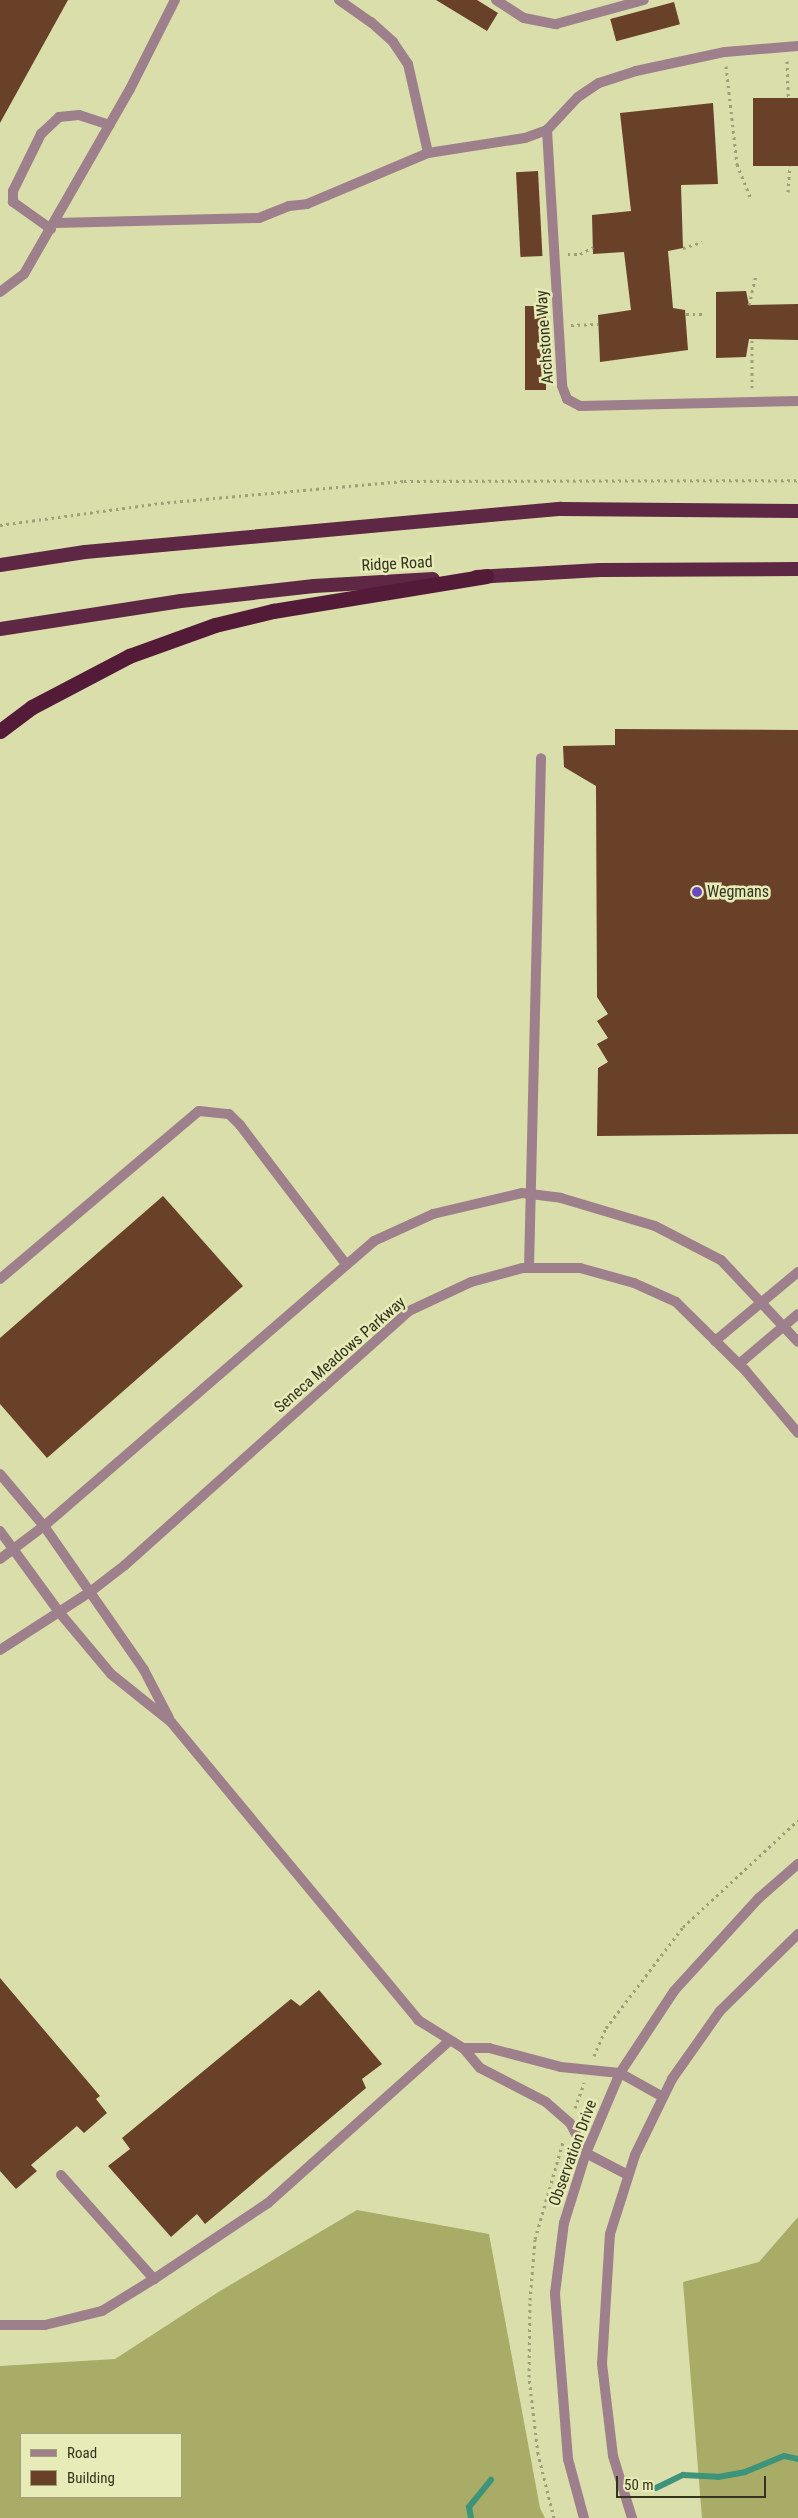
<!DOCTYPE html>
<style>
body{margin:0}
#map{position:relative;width:798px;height:2518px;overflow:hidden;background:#dadeaa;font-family:"Roboto Condensed",sans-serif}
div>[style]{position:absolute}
.forest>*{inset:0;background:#a8ac66}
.stream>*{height:6px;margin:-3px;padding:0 3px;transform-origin:3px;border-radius:3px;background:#3d947b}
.building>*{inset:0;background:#694128;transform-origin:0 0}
.path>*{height:3px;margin-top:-1.5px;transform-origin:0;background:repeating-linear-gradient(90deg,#9c9f77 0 2.5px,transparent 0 6.5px)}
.service>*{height:10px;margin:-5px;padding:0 5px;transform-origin:5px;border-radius:5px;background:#9e808c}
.minor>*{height:10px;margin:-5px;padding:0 5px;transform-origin:5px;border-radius:5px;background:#9e808c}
.tertiary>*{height:10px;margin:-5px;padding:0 5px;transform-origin:5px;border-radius:5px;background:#9e808c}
.trunk>*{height:14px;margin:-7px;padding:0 7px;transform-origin:7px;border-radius:7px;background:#5e2844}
.motorway>*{height:15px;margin:-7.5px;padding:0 7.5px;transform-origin:7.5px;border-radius:7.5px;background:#541b39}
.dots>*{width:14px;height:14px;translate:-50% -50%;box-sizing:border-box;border:2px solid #e7ebb7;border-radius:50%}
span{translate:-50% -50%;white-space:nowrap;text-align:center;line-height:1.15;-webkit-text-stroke:5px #e7ebb7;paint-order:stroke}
.street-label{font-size:16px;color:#32341f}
.poi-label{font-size:16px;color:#32341f}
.left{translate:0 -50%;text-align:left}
.legend{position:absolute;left:20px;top:2433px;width:162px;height:65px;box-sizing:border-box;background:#e7ebb7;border:1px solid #9fa27a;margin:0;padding:6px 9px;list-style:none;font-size:15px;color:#32341f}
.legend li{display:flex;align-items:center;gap:10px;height:25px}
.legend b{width:25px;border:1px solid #9fa27a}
.scale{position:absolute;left:616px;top:2476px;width:150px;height:22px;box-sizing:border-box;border:2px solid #32341f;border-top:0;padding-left:6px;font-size:15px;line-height:18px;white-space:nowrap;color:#32341f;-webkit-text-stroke:4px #e7ebb7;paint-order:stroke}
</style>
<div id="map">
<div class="forest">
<i style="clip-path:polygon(evenodd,357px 2210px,489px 2234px,540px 2508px,545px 2518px,0 2518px,0 2366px,115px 2359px,220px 2291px,357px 2210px,181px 2434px,181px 2497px,21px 2497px,21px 2434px,181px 2434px)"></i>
<i style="clip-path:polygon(798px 2217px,798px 2518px,702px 2518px,683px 2282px,759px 2262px)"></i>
</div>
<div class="stream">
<i style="left:656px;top:2488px;width:30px;rotate:-26deg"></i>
<i style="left:683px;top:2475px;width:35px;rotate:3deg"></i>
<i style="left:718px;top:2477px;width:27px;rotate:-10deg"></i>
<i style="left:745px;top:2472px;width:42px;rotate:-22.3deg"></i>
<i style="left:784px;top:2456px;width:14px;rotate:12deg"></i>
<i style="left:471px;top:2518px;width:11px;rotate:-100deg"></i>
<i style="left:469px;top:2507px;width:35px;rotate:-51deg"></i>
</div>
<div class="building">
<i style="clip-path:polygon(0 0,68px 0,0 123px)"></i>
<i style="clip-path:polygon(436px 0,477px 0,498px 13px,487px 31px)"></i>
<i style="left:674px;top:2px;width:23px;height:66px;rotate:75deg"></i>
<i style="left:753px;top:98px;width:45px;height:68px"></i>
<i style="clip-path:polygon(713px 103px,718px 184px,681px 185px,683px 248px,668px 251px,673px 308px,685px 310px,688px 350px,600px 362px,598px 315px,631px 310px,624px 252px,593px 254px,592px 215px,631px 211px,620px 113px)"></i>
<i style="left:538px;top:171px;width:85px;height:22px;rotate:87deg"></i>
<i style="clip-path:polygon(746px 291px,749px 305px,798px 304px,798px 340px,749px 339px,746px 357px,716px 358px,716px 292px)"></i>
<i style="left:525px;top:306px;width:21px;height:84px"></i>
<i style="clip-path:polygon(615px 729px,798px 730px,798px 1134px,597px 1136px,598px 1068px,608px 1062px,597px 1044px,608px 1038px,597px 1021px,608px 1014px,597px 997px,596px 786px,564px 767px,563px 746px,615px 745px)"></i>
<i style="clip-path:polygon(163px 1196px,243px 1286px,47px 1458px,0 1404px,0 1338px)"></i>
<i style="clip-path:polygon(0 1978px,100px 2096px,96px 2099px,107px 2113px,84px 2133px,77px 2126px,31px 2165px,37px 2171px,16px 2189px,0 2171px)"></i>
<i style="clip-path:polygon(319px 1990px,382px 2064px,362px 2079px,366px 2088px,205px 2224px,197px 2214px,171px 2237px,108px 2166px,130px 2149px,122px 2138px,291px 1999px,300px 2006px)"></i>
</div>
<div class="path">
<i style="left:787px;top:61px;width:37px;rotate:88deg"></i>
<i style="left:726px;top:66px;width:99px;rotate:83.6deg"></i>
<i style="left:737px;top:164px;width:35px;rotate:68deg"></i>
<i style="left:788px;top:192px;width:26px;rotate:-86deg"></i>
<i style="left:683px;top:248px;width:20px;rotate:-18deg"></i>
<i style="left:568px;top:254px;width:12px"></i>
<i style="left:580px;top:254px;width:15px;rotate:-28deg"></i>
<i style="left:749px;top:305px;width:31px;rotate:-77deg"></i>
<i style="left:686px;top:314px;width:18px"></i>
<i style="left:571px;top:325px;width:27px;rotate:-2deg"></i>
<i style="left:752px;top:388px;width:49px;rotate:-90deg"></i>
<i style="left:0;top:525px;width:162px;rotate:-7.8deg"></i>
<i style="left:161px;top:503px;width:244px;rotate:-5.2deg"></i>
<i style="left:404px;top:481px;width:394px;rotate:-0.1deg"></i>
<i style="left:594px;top:2056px;width:30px;rotate:-67deg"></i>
<i style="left:606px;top:2028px;width:127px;rotate:-52.7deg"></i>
<i style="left:683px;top:1927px;width:157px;rotate:-42.9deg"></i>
<i style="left:575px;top:2108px;width:27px;rotate:-70deg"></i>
<i style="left:554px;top:2518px;width:66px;rotate:-104deg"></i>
<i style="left:538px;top:2454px;width:78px;rotate:-96.7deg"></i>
<i style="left:529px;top:2377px;width:77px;rotate:-89.3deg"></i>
<i style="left:530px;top:2300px;width:61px;rotate:-85.3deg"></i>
<i style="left:535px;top:2239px;width:101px;rotate:-73.9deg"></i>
</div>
<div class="service">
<i style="left:55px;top:223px;width:204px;rotate:-1.4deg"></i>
<i style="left:259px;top:218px;width:32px;rotate:-22deg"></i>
<i style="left:289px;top:206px;width:18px;rotate:-6deg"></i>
<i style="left:307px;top:204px;width:131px;rotate:-22.9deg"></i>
<i style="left:51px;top:229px;width:47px;rotate:-144.6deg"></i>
<i style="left:13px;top:202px;width:11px;rotate:-90deg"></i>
<i style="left:13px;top:191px;width:64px;rotate:-63.8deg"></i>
<i style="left:41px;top:134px;width:25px;rotate:-43deg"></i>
<i style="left:59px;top:117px;width:20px;rotate:-6deg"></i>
<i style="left:79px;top:115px;width:32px;rotate:18deg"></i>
<i style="left:0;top:292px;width:30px;rotate:-37deg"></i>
<i style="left:24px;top:274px;width:213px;rotate:-60.2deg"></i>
<i style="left:130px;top:89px;width:100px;rotate:-63.2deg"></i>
<i style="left:529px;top:1268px;width:510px;rotate:-88.65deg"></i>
<i style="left:0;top:1279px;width:260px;rotate:-40.2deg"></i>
<i style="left:199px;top:1111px;width:30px;rotate:6deg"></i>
<i style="left:229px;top:1114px;width:16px;rotate:45deg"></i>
<i style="left:240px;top:1125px;width:175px;rotate:52.7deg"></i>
<i style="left:715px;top:1341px;width:108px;rotate:-39.7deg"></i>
<i style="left:739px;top:1364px;width:77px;rotate:-40.3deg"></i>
<i style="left:0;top:1474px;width:68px;rotate:49.8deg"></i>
<i style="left:44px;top:1526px;width:175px;rotate:55.2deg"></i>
<i style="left:144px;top:1670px;width:54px;rotate:62.5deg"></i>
<i style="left:0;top:1531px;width:100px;rotate:53.9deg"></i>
<i style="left:59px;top:1612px;width:81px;rotate:50deg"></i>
<i style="left:111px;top:1674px;width:77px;rotate:38.7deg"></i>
<i style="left:171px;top:1722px;width:387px;rotate:50.3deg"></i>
<i style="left:418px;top:2020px;width:53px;rotate:31.9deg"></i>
<i style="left:61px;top:2175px;width:140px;rotate:48.2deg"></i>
<i style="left:628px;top:2175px;width:47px;rotate:-152.4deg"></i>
<i style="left:586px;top:2153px;width:34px;rotate:-118deg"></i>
<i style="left:570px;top:2123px;width:32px;rotate:-139deg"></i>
<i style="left:546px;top:2102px;width:74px;rotate:-152.7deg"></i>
<i style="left:480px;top:2068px;width:26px;rotate:-130deg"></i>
<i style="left:463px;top:2048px;width:26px"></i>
<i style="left:489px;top:2048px;width:74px;rotate:14.8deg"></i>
<i style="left:561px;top:2067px;width:59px;rotate:5.8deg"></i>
<i style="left:620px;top:2073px;width:49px;rotate:29.2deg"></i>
<i style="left:0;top:2325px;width:45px"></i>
<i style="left:45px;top:2325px;width:59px;rotate:-13.8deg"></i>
<i style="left:102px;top:2311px;width:61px;rotate:-31.6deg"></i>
<i style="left:154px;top:2279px;width:137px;rotate:-33.7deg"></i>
<i style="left:268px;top:2203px;width:243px;rotate:-41.8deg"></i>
</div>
<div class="minor">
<i style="left:339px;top:0;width:39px;rotate:35deg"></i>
<i style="left:371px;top:22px;width:30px;rotate:42deg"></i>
<i style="left:393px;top:42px;width:27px;rotate:56deg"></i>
<i style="left:408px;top:64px;width:91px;rotate:77.3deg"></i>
<i style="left:428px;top:153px;width:98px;rotate:-8.8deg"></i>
<i style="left:525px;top:138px;width:23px;rotate:-20deg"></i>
<i style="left:547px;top:130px;width:45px;rotate:-46.8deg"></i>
<i style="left:578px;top:97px;width:25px;rotate:-34deg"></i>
<i style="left:599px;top:83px;width:39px;rotate:-18deg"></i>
<i style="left:636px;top:71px;width:91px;rotate:-12.1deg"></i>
<i style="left:725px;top:52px;width:73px;rotate:-4.7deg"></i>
<i style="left:496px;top:0;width:33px;rotate:33deg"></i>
<i style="left:524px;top:18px;width:33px;rotate:11deg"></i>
<i style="left:556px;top:24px;width:91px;rotate:-15.3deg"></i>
<i style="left:547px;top:130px;width:256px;rotate:86.6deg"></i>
<i style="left:562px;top:386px;width:14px;rotate:69deg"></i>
<i style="left:567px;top:399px;width:15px;rotate:28deg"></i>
<i style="left:580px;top:406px;width:218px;rotate:-1.3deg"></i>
</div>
<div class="tertiary">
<i style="left:0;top:1559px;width:55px;rotate:-36.9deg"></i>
<i style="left:44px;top:1526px;width:436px;rotate:-40.8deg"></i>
<i style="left:374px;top:1241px;width:65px;rotate:-24.6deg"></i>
<i style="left:433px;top:1214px;width:91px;rotate:-13.3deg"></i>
<i style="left:522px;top:1193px;width:39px;rotate:7deg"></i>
<i style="left:561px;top:1198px;width:98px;rotate:16.6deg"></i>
<i style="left:655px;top:1226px;width:74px;rotate:27.3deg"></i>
<i style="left:721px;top:1260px;width:112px;rotate:46.8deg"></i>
<i style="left:0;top:1650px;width:107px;rotate:-32.8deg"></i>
<i style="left:90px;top:1592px;width:44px;rotate:-37.6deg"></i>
<i style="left:125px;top:1565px;width:381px;rotate:-41.8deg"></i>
<i style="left:409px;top:1311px;width:68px;rotate:-25.1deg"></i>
<i style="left:471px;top:1282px;width:54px;rotate:-15.1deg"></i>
<i style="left:523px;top:1268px;width:57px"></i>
<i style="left:580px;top:1268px;width:56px;rotate:15.5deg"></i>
<i style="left:634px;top:1283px;width:46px;rotate:24.3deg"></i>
<i style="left:676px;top:1302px;width:97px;rotate:44.6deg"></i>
<i style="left:745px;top:1370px;width:82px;rotate:49.9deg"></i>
<i style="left:584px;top:2518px;width:61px;rotate:-105.2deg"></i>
<i style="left:568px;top:2459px;width:167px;rotate:-94.5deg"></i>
<i style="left:555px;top:2293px;width:71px;rotate:-82.7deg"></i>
<i style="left:564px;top:2223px;width:73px;rotate:-72.6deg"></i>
<i style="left:586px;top:2153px;width:87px;rotate:-67deg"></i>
<i style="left:620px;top:2073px;width:98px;rotate:-56.6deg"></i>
<i style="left:674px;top:1991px;width:126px;rotate:-47.6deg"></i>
<i style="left:759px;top:1898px;width:52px;rotate:-41.1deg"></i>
<i style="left:632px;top:2518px;width:65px;rotate:-107deg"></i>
<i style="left:613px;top:2456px;width:93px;rotate:-96.8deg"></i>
<i style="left:602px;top:2364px;width:130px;rotate:-86.5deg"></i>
<i style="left:610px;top:2234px;width:83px;rotate:-72.4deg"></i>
<i style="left:635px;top:2155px;width:85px;rotate:-64deg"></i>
<i style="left:672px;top:2079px;width:83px;rotate:-54.8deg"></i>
<i style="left:720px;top:2011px;width:110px;rotate:-44.6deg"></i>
</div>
<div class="trunk">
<i style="left:0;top:565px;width:86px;rotate:-8.7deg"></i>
<i style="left:85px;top:552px;width:478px;rotate:-5.2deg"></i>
<i style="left:561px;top:509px;width:237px;rotate:0.5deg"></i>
<i style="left:476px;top:577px;width:124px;rotate:-3.2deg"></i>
<i style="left:600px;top:570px;width:198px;rotate:-0.3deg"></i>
<i style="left:0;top:629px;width:183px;rotate:-8.8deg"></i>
<i style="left:181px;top:601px;width:134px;rotate:-6.4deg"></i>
<i style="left:314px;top:586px;width:119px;rotate:-3.4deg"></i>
</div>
<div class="motorway">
<i style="left:0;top:731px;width:40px;rotate:-37deg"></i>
<i style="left:32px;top:707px;width:110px;rotate:-27.7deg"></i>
<i style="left:129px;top:656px;width:91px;rotate:-19.8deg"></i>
<i style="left:215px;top:625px;width:60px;rotate:-13.6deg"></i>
<i style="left:273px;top:611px;width:216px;rotate:-9.3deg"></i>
</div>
<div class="dots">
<i style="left:697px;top:892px;background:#6847c0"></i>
</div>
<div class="street-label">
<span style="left:545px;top:337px;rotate:-94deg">Archstone Way</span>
<span style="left:397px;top:564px;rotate:-3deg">Ridge Road</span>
<span style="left:340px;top:1355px;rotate:-41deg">Seneca Meadows Parkway</span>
<span style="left:573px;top:2153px;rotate:-70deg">Observation Drive</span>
</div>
<div class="poi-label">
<span class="left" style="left:707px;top:892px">Wegmans</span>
</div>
<ul class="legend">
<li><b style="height:6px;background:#9e808c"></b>Road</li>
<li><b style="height:14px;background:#694128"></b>Building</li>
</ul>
<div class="scale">50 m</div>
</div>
